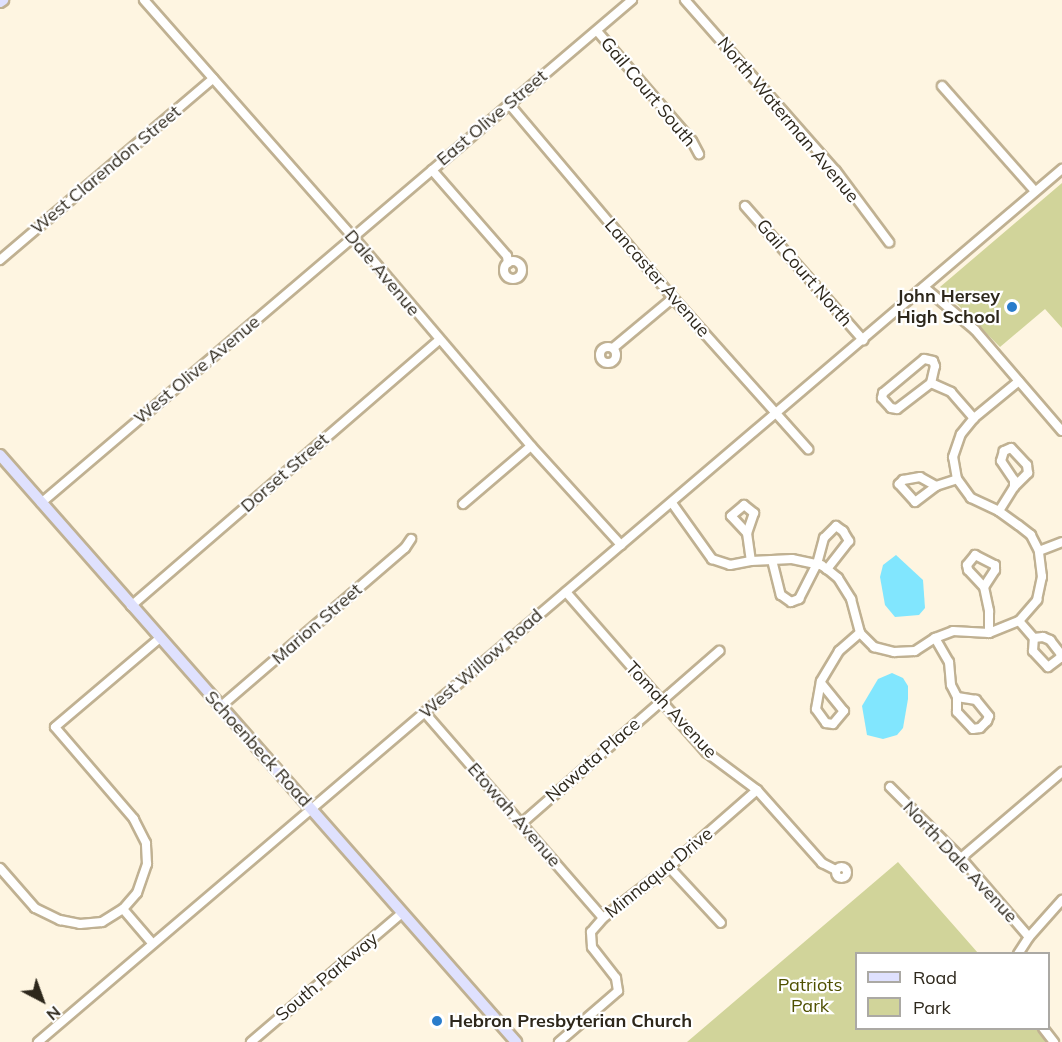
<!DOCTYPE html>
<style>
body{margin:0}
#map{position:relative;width:1062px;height:1042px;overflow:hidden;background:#fef5e1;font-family:Mulish,sans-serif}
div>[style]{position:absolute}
.green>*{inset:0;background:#d1d49a}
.water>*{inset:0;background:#81e6fe}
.roads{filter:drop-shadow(2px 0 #c0b192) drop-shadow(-2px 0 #c0b192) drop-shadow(0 2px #c0b192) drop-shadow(0 -2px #c0b192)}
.minor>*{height:8px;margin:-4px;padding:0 4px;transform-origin:4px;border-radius:4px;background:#fff}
.minor>.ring{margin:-4px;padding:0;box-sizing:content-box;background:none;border:8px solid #fff;border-radius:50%}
.major>*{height:10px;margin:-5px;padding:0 5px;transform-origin:5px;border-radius:5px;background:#dfe1fe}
.dots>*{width:16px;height:16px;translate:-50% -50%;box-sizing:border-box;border:3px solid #fff;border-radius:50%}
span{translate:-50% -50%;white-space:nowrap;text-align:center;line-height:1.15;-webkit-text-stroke:4.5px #fff;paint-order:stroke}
.street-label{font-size:18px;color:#2e281c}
.poi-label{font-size:18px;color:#2e281c;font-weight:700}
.right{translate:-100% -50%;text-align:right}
.left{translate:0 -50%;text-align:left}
.park-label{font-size:18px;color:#4f5000}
.legend{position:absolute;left:855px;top:952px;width:195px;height:78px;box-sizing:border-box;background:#fff;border:2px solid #aba9a4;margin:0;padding:8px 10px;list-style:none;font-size:18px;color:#2e281c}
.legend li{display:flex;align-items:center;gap:12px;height:30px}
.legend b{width:30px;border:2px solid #aba9a4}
.north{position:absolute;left:12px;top:970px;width:60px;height:60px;-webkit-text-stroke:4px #fff;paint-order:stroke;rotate:139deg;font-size:16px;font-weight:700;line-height:24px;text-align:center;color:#2e281c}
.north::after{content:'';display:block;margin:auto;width:21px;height:27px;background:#2e281c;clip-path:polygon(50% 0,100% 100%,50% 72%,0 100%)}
</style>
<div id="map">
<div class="green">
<i style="clip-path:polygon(1062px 183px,1062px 328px,1045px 309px,1000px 347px,940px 287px)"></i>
<i style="clip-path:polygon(898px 862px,978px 953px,856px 954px,856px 1028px,1036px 1029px,1047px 1042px,687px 1042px)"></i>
</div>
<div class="water">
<i style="clip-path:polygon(896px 555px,923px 580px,925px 608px,919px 615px,895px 617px,885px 605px,880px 577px,883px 565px)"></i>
<i style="clip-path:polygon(892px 673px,903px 678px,908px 686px,908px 699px,903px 728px,897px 735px,883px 739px,867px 735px,862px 706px,878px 679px)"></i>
</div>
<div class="roads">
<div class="minor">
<i style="left:144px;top:0;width:317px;rotate:48.6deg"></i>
<i style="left:354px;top:238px;width:273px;rotate:49.6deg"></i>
<i style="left:531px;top:446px;width:134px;rotate:47.7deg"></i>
<i style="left:685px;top:0;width:228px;rotate:48.6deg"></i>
<i style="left:836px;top:171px;width:89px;rotate:53.3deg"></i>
<i style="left:597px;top:31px;width:145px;rotate:49.2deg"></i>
<i style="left:692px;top:141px;width:15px;rotate:62deg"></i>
<i style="left:942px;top:86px;width:140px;rotate:48.5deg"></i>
<i style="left:509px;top:104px;width:254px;rotate:49.8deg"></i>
<i style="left:673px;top:298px;width:203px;rotate:48.2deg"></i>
<i style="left:432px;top:170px;width:114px;rotate:48.9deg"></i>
<i style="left:507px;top:256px;width:7px;rotate:82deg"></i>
<i style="left:745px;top:206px;width:179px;rotate:48.6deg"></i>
<i style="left:0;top:260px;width:280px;rotate:-40.4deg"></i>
<i class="ring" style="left:504px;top:261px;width:10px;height:10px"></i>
<i style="left:924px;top:287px;width:67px;rotate:40.1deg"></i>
<i style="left:975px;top:330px;width:133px;rotate:49.3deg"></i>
<i class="ring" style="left:600px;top:347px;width:8px;height:8px"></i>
<i style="left:613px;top:348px;width:78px;rotate:-39.8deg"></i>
<i style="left:931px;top:383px;width:17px;rotate:-77deg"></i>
<i style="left:935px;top:366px;width:5px;rotate:-112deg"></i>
<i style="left:933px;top:361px;width:9px;rotate:-167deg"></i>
<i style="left:924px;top:359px;width:53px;rotate:140.3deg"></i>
<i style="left:883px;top:393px;width:5px;rotate:101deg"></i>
<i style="left:882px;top:398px;width:13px;rotate:48deg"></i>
<i style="left:891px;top:408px;width:6px;rotate:9deg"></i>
<i style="left:897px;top:409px;width:43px;rotate:-37.4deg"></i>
<i style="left:931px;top:383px;width:22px;rotate:24deg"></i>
<i style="left:951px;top:392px;width:35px;rotate:49deg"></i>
<i style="left:936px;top:486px;width:18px;rotate:-151deg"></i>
<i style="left:920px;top:477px;width:17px;rotate:170deg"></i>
<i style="left:903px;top:480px;width:6px;rotate:135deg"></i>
<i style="left:899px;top:484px;width:24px;rotate:48deg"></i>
<i style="left:915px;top:502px;width:26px;rotate:-37deg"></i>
<i style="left:936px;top:486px;width:22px;rotate:-18deg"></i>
<i style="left:41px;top:503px;width:776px;rotate:-40.4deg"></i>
<i style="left:672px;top:503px;width:69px;rotate:54.5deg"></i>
<i style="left:712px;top:559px;width:19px;rotate:18deg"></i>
<i style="left:730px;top:565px;width:21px;rotate:-11deg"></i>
<i style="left:751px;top:561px;width:41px;rotate:-2.8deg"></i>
<i style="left:792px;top:559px;width:30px;rotate:12deg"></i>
<i style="left:821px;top:565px;width:7px;rotate:34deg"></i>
<i style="left:827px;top:569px;width:14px;rotate:39deg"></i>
<i style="left:838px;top:578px;width:25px;rotate:58deg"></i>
<i style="left:851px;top:599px;width:35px;rotate:75deg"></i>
<i style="left:860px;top:633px;width:20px;rotate:45deg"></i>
<i style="left:874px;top:647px;width:21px;rotate:14deg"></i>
<i style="left:894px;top:652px;width:21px;rotate:-3deg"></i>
<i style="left:915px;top:651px;width:24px;rotate:-33deg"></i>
<i style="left:935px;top:638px;width:19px;rotate:-21deg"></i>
<i style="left:953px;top:631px;width:36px;rotate:3deg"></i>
<i style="left:989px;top:633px;width:32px;rotate:-22deg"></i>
<i style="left:1019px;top:621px;width:28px;rotate:-49deg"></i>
<i style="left:1037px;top:600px;width:24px;rotate:-78deg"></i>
<i style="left:1042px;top:577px;width:26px;rotate:-97deg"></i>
<i style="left:1039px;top:551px;width:18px;rotate:-117deg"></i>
<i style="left:1031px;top:535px;width:16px;rotate:-142deg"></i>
<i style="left:1018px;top:525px;width:24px;rotate:-144deg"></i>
<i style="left:999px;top:511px;width:31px;rotate:-155deg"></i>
<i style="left:971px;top:498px;width:24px;rotate:-126deg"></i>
<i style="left:957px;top:479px;width:22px;rotate:-100deg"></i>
<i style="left:953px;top:457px;width:24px;rotate:-71deg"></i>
<i style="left:961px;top:434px;width:21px;rotate:-51deg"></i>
<i style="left:974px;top:418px;width:58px;rotate:-39.4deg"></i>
<i style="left:463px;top:504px;width:89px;rotate:-40.5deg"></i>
<i style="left:999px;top:511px;width:28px;rotate:-58deg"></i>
<i style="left:1014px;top:487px;width:20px;rotate:-45deg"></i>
<i style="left:1028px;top:473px;width:8px;rotate:-97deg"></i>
<i style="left:1027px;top:465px;width:23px;rotate:-133deg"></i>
<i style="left:1011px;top:448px;width:8px;rotate:157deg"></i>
<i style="left:1004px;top:451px;width:10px;rotate:107deg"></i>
<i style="left:1001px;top:461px;width:23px;rotate:56deg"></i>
<i style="left:1014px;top:480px;width:7px;rotate:90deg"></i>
<i style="left:747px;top:533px;width:23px;rotate:-133deg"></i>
<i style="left:731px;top:516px;width:17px;rotate:-40deg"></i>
<i style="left:744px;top:505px;width:13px;rotate:39deg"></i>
<i style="left:754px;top:513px;width:21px;rotate:109deg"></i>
<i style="left:747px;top:533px;width:28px;rotate:82deg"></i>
<i style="left:1039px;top:551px;width:25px;rotate:-21deg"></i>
<i style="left:772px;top:560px;width:36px;rotate:76deg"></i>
<i style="left:781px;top:595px;width:12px;rotate:35deg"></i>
<i style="left:791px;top:602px;width:9px;rotate:-21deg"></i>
<i style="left:799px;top:599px;width:39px;rotate:-63deg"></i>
<i style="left:817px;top:564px;width:27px;rotate:-75deg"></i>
<i style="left:824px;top:538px;width:17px;rotate:-45deg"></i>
<i style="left:836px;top:526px;width:9px;rotate:36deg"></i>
<i style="left:843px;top:531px;width:12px;rotate:59deg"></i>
<i style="left:849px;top:541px;width:36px;rotate:128deg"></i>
<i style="left:984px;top:587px;width:23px;rotate:-133deg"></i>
<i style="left:968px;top:570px;width:5px;rotate:-101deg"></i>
<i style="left:967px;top:565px;width:13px;rotate:-51deg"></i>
<i style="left:975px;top:555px;width:22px;rotate:27deg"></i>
<i style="left:995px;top:565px;width:5px;rotate:90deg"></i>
<i style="left:995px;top:570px;width:20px;rotate:123deg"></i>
<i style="left:984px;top:587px;width:25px;rotate:78deg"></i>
<i style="left:989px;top:611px;width:22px;rotate:90deg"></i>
<i style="left:566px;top:592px;width:213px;rotate:48.8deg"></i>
<i style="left:706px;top:752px;width:64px;rotate:36.7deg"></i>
<i style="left:757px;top:790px;width:98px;rotate:48.3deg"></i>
<i style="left:822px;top:863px;width:16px;rotate:27deg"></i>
<i style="left:131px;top:606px;width:407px;rotate:-40.8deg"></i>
<i style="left:1019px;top:621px;width:23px;rotate:49deg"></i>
<i style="left:1043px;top:637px;width:8px;rotate:23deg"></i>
<i style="left:1050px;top:640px;width:18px;rotate:52deg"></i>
<i style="left:1061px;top:654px;width:4px;rotate:104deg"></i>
<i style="left:1060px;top:658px;width:15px;rotate:143deg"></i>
<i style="left:1048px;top:667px;width:22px;rotate:-133deg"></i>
<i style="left:1033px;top:651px;width:13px;rotate:-86deg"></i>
<i style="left:1034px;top:638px;width:9px;rotate:-6deg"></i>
<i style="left:935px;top:638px;width:28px;rotate:60deg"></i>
<i style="left:949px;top:662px;width:23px;rotate:85deg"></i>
<i style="left:951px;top:685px;width:13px;rotate:63deg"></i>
<i style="left:957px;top:697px;width:15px;rotate:90deg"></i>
<i style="left:957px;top:712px;width:23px;rotate:47deg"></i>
<i style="left:973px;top:729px;width:7px;rotate:-8deg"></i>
<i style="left:980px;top:728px;width:10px;rotate:-45deg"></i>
<i style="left:987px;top:721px;width:5px;rotate:-68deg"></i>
<i style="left:989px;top:716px;width:21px;rotate:-129deg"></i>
<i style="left:976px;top:700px;width:19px;rotate:-171deg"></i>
<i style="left:821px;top:683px;width:36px;rotate:51deg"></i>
<i style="left:844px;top:711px;width:17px;rotate:130deg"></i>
<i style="left:833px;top:724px;width:7px;rotate:-172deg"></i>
<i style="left:826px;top:723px;width:17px;rotate:-126deg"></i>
<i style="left:816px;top:709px;width:28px;rotate:-80deg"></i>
<i style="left:821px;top:681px;width:35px;rotate:-59deg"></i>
<i style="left:839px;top:651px;width:28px;rotate:-41deg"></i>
<i style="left:220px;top:707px;width:244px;rotate:-40.7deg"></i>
<i style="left:405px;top:548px;width:11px;rotate:-56deg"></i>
<i style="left:425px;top:713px;width:271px;rotate:49deg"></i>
<i style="left:890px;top:787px;width:100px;rotate:45deg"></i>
<i style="left:961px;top:858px;width:104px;rotate:49.3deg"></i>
<i style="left:522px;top:823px;width:262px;rotate:-41.1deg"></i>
<i style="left:961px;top:858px;width:133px;rotate:-40.4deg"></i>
<i class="ring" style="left:835.5px;top:866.5px;width:3px;height:3px"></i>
<i style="left:669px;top:867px;width:76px;rotate:47.1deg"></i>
<i style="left:0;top:868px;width:53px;rotate:48.8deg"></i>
<i style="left:35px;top:908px;width:28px;rotate:26deg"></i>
<i style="left:60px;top:920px;width:20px;rotate:11deg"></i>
<i style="left:80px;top:924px;width:22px;rotate:-5deg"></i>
<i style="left:102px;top:922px;width:25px;rotate:-32deg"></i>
<i style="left:123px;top:909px;width:21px;rotate:-49deg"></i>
<i style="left:137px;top:893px;width:31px;rotate:-71deg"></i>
<i style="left:147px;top:864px;width:21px;rotate:-93deg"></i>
<i style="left:146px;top:843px;width:27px;rotate:-117deg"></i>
<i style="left:134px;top:819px;width:121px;rotate:-130.7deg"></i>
<i style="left:55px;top:727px;width:138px;rotate:-40.3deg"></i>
<i style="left:123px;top:909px;width:45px;rotate:49.5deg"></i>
<i style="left:1018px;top:954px;width:20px;rotate:-57deg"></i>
<i style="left:1029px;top:937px;width:50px;rotate:-48.3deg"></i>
<i style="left:1043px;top:1028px;width:18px;rotate:52deg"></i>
<i style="left:38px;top:1042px;width:1346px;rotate:-40.45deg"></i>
<i style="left:251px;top:1042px;width:199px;rotate:-40.5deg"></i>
<i style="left:559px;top:1042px;width:78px;rotate:-40.8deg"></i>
<i style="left:618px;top:991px;width:13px;rotate:-99deg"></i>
<i style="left:616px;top:978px;width:39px;rotate:-128deg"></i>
<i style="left:592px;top:947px;width:15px;rotate:-94deg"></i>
<i style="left:591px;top:932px;width:18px;rotate:-49deg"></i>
<i style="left:603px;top:918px;width:83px;rotate:-37.7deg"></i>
<i style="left:669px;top:867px;width:117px;rotate:-41.2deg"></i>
</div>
<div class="major">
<i style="left:0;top:2px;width:4px;rotate:-34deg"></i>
<i style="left:0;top:455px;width:782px;rotate:48.68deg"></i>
</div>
</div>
<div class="dots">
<i style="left:1012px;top:307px;background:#297ccb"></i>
<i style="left:437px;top:1021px;background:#297ccb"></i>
</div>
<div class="street-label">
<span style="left:648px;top:92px;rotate:50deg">Gail Court South</span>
<span style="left:492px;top:118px;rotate:-40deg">East Olive Street</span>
<span style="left:788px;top:120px;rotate:50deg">North Waterman Avenue</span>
<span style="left:106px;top:170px;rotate:-40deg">West Clarendon Street</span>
<span style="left:382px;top:273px;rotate:50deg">Dale Avenue</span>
<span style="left:804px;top:273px;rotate:49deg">Gail Court North</span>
<span style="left:657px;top:278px;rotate:49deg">Lancaster Avenue</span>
<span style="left:197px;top:370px;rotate:-40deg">West Olive Avenue</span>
<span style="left:285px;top:473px;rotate:-41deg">Dorset Street</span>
<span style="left:317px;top:624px;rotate:-41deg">Marion Street</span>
<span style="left:481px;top:664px;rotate:-41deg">West Willow Road</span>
<span style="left:671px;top:710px;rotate:47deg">Tomah Avenue</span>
<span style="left:258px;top:749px;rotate:48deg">Schoenbeck Road</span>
<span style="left:593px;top:760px;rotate:-41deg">Nawata Place</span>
<span style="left:514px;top:815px;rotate:49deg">Etowah Avenue</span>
<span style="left:960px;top:862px;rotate:47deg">North Dale Avenue</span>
<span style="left:659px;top:873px;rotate:-39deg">Minnaqua Drive</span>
<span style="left:327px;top:977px;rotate:-40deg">South Parkway</span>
</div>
<div class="poi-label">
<span class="right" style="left:1000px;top:307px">John Hersey<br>High School</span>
<span class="left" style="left:449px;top:1021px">Hebron Presbyterian Church</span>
</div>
<div class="park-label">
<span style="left:810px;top:996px">Patriots<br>Park</span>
</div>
<ul class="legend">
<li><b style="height:8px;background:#dfe1fe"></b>Road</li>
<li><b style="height:16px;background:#d1d49a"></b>Park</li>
</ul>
<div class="north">N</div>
</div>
